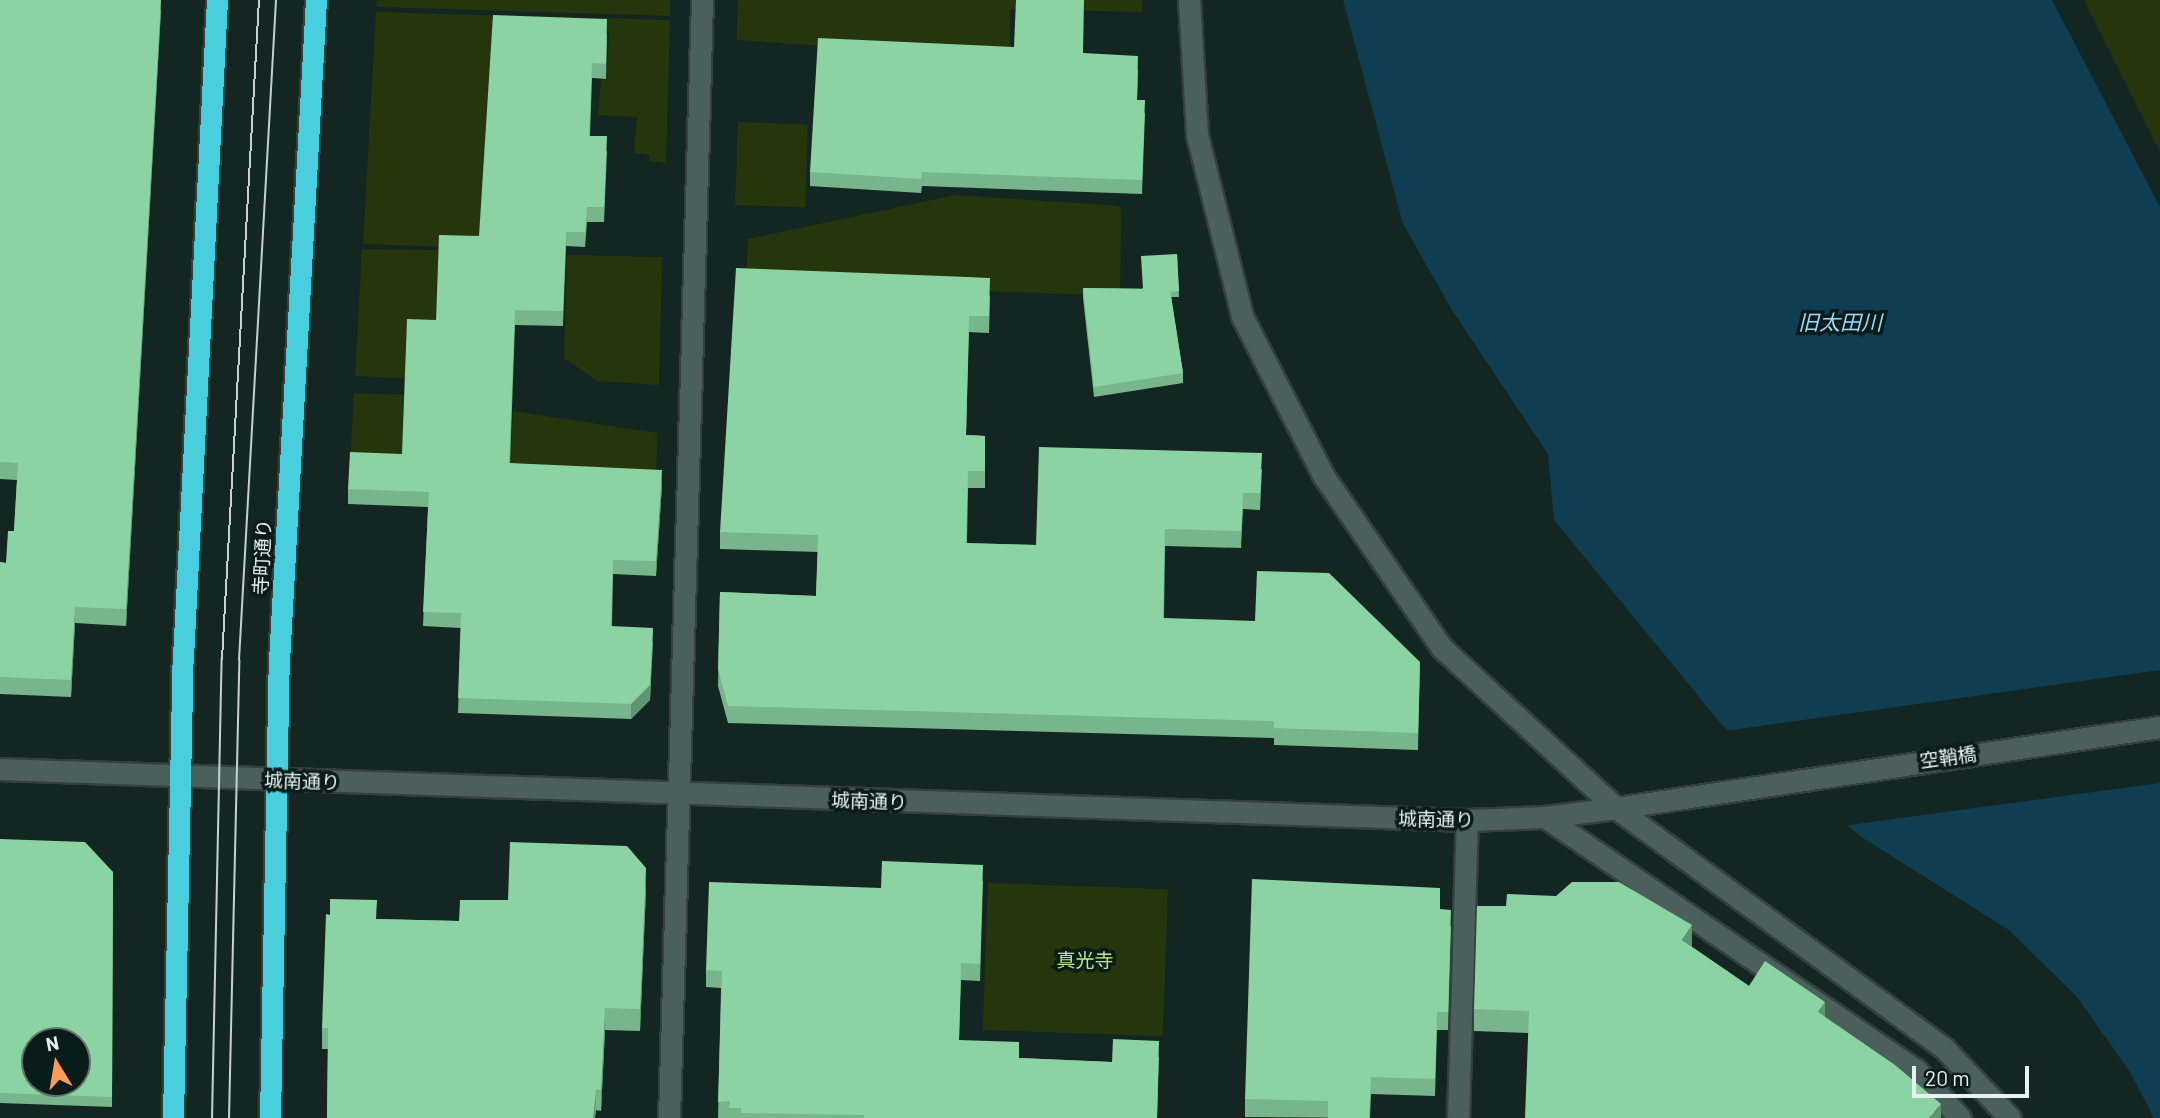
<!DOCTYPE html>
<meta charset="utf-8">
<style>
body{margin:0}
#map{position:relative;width:2160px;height:1118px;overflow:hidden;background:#132622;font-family:Barlow,"Noto Sans JP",sans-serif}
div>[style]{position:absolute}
.green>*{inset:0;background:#25360c;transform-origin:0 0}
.water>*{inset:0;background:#0f3d51}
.pier>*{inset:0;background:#132622}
.roads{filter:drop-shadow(2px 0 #34403d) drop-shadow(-2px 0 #34403d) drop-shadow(0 2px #34403d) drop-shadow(0 -2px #34403d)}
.minor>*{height:21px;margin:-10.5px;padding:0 10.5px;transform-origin:10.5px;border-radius:10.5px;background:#4c605b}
.highway>*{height:21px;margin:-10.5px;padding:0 10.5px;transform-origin:10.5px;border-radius:10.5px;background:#48cedc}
.tram>*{height:2px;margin:-1px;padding:0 1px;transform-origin:1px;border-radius:1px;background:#c4d1ce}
.wall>*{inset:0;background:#78b58c}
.shaded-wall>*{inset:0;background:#619472}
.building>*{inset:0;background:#8bd3a3}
span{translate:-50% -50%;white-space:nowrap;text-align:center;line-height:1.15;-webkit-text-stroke:7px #0a1c19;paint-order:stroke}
.street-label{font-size:19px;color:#e7f2f0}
.park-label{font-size:19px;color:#bde98b}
.water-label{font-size:21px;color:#9cdbfb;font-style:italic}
.north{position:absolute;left:21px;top:1027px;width:70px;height:70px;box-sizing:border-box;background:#0a1c19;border:2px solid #62726f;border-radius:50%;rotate:349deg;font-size:19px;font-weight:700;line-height:28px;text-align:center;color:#e7f2f0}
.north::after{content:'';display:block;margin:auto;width:24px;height:32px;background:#ff9b5a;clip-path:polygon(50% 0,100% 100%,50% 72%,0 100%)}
.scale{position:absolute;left:1912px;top:1066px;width:117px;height:32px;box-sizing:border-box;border:4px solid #e7f2f0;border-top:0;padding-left:9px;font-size:21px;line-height:24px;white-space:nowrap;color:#e7f2f0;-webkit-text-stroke:5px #0a1c19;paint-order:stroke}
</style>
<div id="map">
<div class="green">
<i style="clip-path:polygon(377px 0,670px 0,670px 16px,376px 7px)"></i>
<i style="clip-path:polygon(738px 0,1142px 0,1142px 12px,1010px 9px,1010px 58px,737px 40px)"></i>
<i style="clip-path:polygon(2084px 0,2160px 0,2160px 152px)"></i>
<i style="clip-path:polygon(376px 12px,670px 20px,666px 163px,649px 161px,650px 155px,634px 153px,637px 117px,598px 115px,601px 80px,606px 80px,609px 32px,493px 28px,479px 248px,363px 244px)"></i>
<i style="left:738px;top:122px;width:70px;height:83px;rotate:2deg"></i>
<i style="clip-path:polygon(956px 195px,1121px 206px,1120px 296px,746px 282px,748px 239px)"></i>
<i style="clip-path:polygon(362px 249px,438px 250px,435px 333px,406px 332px,405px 378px,355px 376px)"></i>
<i style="clip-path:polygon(567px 255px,662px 257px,659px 385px,598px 381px,564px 358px)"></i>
<i style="clip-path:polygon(354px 393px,404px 395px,403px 442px,511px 446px,513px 411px,657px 433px,656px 481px,350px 463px)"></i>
<i style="left:988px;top:883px;width:180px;height:147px;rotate:2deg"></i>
</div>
<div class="water">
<i style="clip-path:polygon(1343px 0,2052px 0,2160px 207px,2160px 1118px,2154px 1118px,2130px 1072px,2077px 997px,2009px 930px,1863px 838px,1723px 726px,1554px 520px,1548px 454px,1452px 310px,1403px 224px)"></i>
</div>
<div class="pier">
<i style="clip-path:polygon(2160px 670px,2160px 783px,1842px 826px,1724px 731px)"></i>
</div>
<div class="roads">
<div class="minor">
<i style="left:1189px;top:0;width:135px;rotate:86.6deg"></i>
<i style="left:1197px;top:135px;width:187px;rotate:76deg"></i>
<i style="left:1242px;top:316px;width:178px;rotate:63deg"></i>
<i style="left:1323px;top:475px;width:209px;rotate:55.5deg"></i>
<i style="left:1441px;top:647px;width:238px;rotate:42.6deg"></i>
<i style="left:1616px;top:808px;width:406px;rotate:36.2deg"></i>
<i style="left:1944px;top:1048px;width:96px;rotate:46.7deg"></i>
<i style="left:0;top:769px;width:1468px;rotate:1.99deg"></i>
<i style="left:1467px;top:820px;width:78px;rotate:-2.2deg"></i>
<i style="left:1545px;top:817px;width:72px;rotate:-7.2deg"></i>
<i style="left:1616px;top:808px;width:550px;rotate:-8.47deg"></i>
<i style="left:1545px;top:817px;width:450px;rotate:34.3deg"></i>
<i style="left:1917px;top:1071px;width:64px;rotate:47.5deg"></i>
<i style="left:669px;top:1118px;width:1118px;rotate:-88.31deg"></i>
<i style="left:1458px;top:1118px;width:298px;rotate:-88.3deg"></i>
</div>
<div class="highway">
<i style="left:173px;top:1118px;width:461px;rotate:-88.8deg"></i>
<i style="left:183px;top:657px;width:658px;rotate:-87.04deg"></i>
<i style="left:270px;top:1118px;width:457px;rotate:-88.9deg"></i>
<i style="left:279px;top:661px;width:662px;rotate:-86.8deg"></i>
</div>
</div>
<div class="tram">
<i style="left:212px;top:1118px;width:459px;rotate:-88.8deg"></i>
<i style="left:222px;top:659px;width:660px;rotate:-86.79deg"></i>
<i style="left:229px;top:1118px;width:458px;rotate:-88.7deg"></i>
<i style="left:239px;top:660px;width:661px;rotate:-86.79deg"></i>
</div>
<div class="wall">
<i style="clip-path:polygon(0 0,161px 10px,126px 626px,75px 623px,71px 697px,0 694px,0 562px,6px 563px,14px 531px,17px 480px,0 479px)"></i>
<i style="clip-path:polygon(607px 34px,606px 79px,592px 78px,590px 136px,607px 151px,604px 222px,587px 222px,585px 247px,566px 246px,563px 326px,515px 325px,510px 463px,662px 485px,656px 576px,613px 574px,612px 626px,653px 642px,650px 700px,631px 719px,458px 713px,461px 628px,423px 626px,428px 507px,348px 504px,348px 489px,402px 454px,436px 320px,479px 236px)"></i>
<i style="clip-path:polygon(1083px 53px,1138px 70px,1137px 100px,1145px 114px,1142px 194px,922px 186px,921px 193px,810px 186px,810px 172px)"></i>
<i style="clip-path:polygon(1177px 254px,1179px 297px,1171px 297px,1183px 373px,1183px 383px,1094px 397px,1083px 298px,1083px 288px,1142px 289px)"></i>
<i style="clip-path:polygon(990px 295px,989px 333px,969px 332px,966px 435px,985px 436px,985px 488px,968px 488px,967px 543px,1036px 545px,1262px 469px,1260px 510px,1243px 509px,1241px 548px,1165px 546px,1164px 618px,1420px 662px,1418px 750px,1274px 745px,1274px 738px,728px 723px,718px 686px,720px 592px,816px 596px,818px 552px,720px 549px,720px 532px)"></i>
<i style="clip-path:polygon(0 839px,113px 872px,112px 1107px,0 1103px)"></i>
<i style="clip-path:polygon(983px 881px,980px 981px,961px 980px,959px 1040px,1019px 1058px,1112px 1062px,1159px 1057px,1157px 1118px,718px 1118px,721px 988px,706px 987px,706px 970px,881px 888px)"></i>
<i style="clip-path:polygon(646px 889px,640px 1031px,605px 1030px,601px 1111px,596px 1110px,595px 1118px,327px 1118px,328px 1049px,322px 1049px,322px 1028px,377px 919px,459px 921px,508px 900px)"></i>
<i style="clip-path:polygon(1556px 896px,1692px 947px,1749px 986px,1825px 1017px,1941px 1118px,1528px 1033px,1474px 1031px,1474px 1009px,1506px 906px)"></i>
<i style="clip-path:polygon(1440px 909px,1451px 927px,1448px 1030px,1437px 1030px,1435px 1096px,1371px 1094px,1370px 1118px,1245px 1117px,1245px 1099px)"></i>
</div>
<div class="shaded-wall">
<i style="clip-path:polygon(161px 0,161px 10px,126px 626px,126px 609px)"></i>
<i style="clip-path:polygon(662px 470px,662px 485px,656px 576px,656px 561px)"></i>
<i style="clip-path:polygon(75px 607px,75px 623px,71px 697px,71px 680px)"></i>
<i style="clip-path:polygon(653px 628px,650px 700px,631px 719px,631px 704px)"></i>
<i style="clip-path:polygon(646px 868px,646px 889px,640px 1031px,640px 1009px)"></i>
<i style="clip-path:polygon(1692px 925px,1692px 947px,1682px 940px)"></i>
<i style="clip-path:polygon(1825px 1002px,1825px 1024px,1818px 1012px)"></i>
<i style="clip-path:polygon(605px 1008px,605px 1030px,601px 1111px,601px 1090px)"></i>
<i style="clip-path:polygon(596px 1089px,595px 1118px,593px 1118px)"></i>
<i style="clip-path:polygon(1941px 1104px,1941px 1118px,1929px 1118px)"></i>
</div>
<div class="building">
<i style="clip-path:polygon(0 0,161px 0,126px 609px,75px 607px,71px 680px,0 677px,0 562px,6px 563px,8px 531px,14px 531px,18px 463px,0 462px)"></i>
<i style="clip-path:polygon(1016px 0,1084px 0,1083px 53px,1138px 56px,1137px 100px,1145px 100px,1142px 180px,922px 172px,921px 179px,810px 172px,818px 38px,1014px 47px)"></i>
<i style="clip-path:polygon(493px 15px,607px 19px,606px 64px,592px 63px,589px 136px,607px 136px,604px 207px,587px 207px,585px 232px,566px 232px,563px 311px,515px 310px,509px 463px,662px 470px,656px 561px,613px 560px,611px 626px,653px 628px,650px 685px,631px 704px,458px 698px,461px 613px,423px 612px,429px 492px,348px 489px,350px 452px,402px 454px,407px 319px,436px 320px,439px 235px,479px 236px)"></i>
<i style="clip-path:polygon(1177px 254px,1179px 291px,1171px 292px,1170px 289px,1143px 289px,1141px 256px)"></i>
<i style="clip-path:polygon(736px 268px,990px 278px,989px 316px,969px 316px,966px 435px,985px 436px,985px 471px,968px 471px,966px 543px,1036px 545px,1039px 447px,1262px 453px,1260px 493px,1243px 493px,1241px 531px,1165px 529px,1163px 618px,1255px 621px,1257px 571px,1329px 573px,1420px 662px,1418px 733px,1274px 728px,1274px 721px,728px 706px,718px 669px,720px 592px,816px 596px,818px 535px,720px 532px)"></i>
<i style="clip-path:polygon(1083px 288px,1170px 289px,1183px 373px,1094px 387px)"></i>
<i style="clip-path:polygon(evenodd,0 839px,85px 842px,113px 872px,112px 1097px,0 1093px,0 839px,35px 1041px,77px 1041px,77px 1083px,35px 1083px,35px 1041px)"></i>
<i style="clip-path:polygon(510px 842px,627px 846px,646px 868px,640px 1009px,605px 1008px,601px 1090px,596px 1089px,593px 1118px,327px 1118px,328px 1028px,322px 1028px,326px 914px,330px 915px,330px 899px,377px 900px,376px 919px,459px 921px,460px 900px,508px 900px)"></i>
<i style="clip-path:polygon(882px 861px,983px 865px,980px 964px,961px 963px,959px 1040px,1019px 1042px,1019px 1058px,1112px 1062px,1113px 1039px,1159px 1041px,1157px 1118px,864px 1118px,864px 1115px,741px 1113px,741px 1108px,729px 1108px,730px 1101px,718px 1102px,722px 971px,706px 970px,709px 882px,881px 888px)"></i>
<i style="clip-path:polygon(1252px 879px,1440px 888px,1440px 909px,1451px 910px,1448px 1012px,1437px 1012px,1435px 1079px,1371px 1077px,1369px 1118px,1328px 1118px,1328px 1101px,1245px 1099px)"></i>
<i style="clip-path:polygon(1572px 882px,1619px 882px,1692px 925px,1682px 940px,1749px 986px,1765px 961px,1825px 1002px,1818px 1012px,1895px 1065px,1941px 1104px,1929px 1118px,1525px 1118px,1529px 1011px,1474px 1009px,1477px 906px,1506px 906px,1507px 894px,1556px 896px)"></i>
</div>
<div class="street-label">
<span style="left:262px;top:557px;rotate:-87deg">寺町通り</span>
<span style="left:1948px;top:757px;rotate:-8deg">空鞘橋</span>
<span style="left:302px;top:781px;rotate:2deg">城南通り</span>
<span style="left:869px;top:801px;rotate:2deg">城南通り</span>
<span style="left:1436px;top:819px;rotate:1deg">城南通り</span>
</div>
<div class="park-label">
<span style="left:1085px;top:960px">真光寺</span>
</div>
<div class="water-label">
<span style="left:1840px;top:322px">旧太田川</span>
</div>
<div class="north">N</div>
<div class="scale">20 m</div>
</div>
